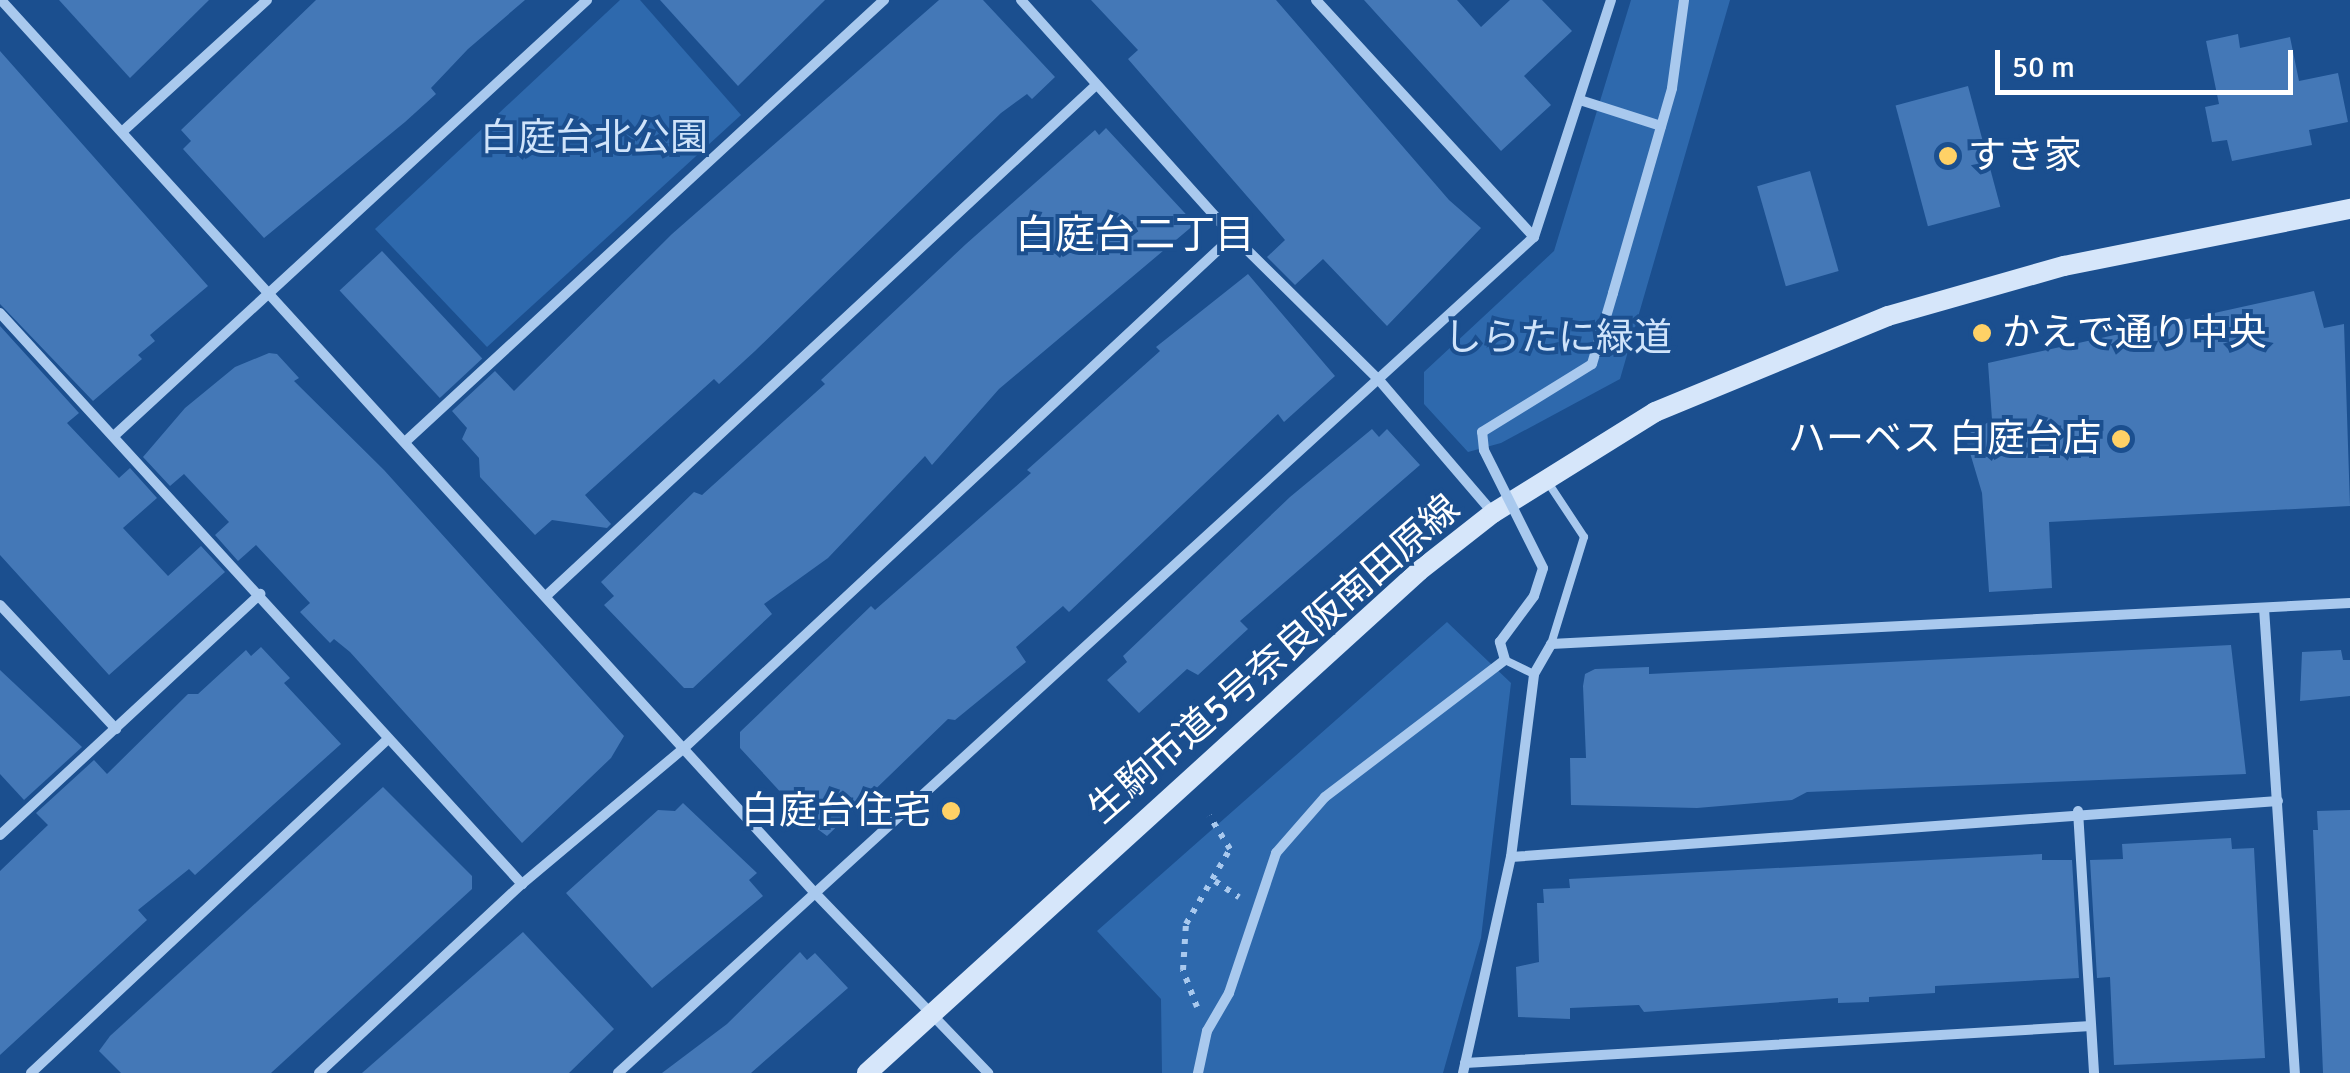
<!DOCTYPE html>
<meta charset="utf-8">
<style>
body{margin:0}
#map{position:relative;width:2350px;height:1073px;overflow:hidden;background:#1b4f8f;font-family:Signika,"Noto Sans JP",sans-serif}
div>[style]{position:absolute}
.green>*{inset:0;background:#2e69ad}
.building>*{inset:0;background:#4478b7;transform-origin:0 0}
.path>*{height:6px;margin-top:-3px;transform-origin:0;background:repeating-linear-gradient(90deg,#a9c9ee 0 5px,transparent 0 13px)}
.lane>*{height:8px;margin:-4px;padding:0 4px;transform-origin:4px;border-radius:4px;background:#a9c9ee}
.street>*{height:10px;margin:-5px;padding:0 5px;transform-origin:5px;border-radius:5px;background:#a9c9ee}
.secondary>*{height:20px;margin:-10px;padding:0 10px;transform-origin:10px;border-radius:10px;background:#d6e6fa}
.street-bridge>*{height:10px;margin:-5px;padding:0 5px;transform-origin:5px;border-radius:5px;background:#a9c9ee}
.dots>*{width:28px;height:28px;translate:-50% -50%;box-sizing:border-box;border:5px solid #1b4f8f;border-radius:50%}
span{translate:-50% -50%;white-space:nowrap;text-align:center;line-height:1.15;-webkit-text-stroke:8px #1b4f8f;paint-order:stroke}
.park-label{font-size:38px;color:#cfe3fa}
.poi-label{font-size:38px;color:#fff}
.left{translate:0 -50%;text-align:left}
.right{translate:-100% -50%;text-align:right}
.street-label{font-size:38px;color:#fff}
.neighbourhood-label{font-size:40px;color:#fff}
.scale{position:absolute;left:1995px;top:50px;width:298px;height:45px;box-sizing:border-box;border:5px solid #fff;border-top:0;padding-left:12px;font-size:30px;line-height:35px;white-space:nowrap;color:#fff;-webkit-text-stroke:8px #1b4f8f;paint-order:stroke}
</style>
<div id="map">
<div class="green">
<i style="clip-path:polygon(620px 0,640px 0,741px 115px,487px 347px,375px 229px)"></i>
<i style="clip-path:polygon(1631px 0,1730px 0,1620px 379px,1501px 443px,1468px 452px,1424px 404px,1424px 372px,1554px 251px)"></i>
<i style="clip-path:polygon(1447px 622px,1511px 683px,1481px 938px,1443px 1073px,1162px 1073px,1161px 999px,1097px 931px)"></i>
</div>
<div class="building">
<i style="clip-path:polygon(59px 0,209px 0,130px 78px)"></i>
<i style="clip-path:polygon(316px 0,525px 0,468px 49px,431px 88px,436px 94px,405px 122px,264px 238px,183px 149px,191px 141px,181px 130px)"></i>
<i style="clip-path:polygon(660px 0,825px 0,738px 86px)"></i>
<i style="clip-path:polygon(939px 0,983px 0,1055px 77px,1032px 99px,1027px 94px,1001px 113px,755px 351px,719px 384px,714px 379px,585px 495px,611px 524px,607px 528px,552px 520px,535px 535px,480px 477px,479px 458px,462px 439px,467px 428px,452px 411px,495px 371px,514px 391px,672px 234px)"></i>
<i style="clip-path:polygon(1091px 0,1276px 0,1449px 200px,1481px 228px,1387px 326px,1323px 259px,1295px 285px,1267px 257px,1285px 240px,1128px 59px,1138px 50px)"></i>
<i style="clip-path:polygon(1364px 0,1457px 0,1481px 27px,1510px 0,1542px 0,1572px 31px,1524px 76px,1551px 105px,1501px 151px)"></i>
<i style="clip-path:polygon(2238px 34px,2240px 48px,2290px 37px,2299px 81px,2338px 73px,2348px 122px,2309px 130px,2312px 145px,2232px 161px,2227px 140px,2212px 142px,2205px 107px,2219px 104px,2206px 41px)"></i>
<i style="clip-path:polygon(0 51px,208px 286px,150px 335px,155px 341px,138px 355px,142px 359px,93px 401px,0 304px)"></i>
<i style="left:1968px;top:86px;width:125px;height:75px;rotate:75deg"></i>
<i style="clip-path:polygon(1106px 128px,1195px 224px,999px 389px,932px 465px,925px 456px,828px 558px,764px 604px,772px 614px,693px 688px,684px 688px,604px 605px,614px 596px,601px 582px,694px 492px,702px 495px,825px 384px,821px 380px,966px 244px,1095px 130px,1099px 135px)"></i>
<i style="left:1810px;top:171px;width:104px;height:55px;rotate:74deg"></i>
<i style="left:382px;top:251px;width:147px;height:58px;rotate:47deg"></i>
<i style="clip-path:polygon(1248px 274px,1335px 376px,1284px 422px,1278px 414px,1069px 612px,1063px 606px,1016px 647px,1026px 662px,955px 720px,948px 719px,827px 836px,808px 822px,740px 748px,740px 732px,871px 606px,875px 610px,1031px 473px,1027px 470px,1160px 351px,1156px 347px)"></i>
<i style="clip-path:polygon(2314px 291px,2324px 328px,2344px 324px,2350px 506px,2049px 522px,2052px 588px,1989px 592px,1982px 493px,1965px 436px,1992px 420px,1988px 363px)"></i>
<i style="clip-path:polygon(0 326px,79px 413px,67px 423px,119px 478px,130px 468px,157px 498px,123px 528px,168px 576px,201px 546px,225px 572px,109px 675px,0 555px)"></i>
<i style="clip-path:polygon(269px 353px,277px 354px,299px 378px,294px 381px,384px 470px,624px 736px,611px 758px,522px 843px,350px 652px,334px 639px,330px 643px,300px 612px,310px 603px,256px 545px,238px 561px,215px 535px,229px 522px,184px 474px,170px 486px,143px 457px,185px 408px,235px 367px)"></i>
<i style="clip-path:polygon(1372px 429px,1379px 437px,1387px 429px,1420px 465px,1240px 621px,1248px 629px,1198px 675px,1187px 669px,1139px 713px,1107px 680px,1127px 662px,1123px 656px,1290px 497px)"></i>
<i style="clip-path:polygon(2231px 645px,2246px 774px,1807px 792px,1792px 800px,1697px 808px,1571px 805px,1570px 758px,1586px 758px,1583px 686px,1585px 674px,1595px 669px,1649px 667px,1649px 674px)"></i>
<i style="clip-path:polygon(261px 647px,290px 678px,284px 683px,341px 744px,195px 875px,189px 869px,138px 910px,147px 920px,0 1055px,0 871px,48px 825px,36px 813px,94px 760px,107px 774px,188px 694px,198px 694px,246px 650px,251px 656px)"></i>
<i style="clip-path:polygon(2341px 650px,2343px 660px,2350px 660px,2350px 696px,2300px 701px,2302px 652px)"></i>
<i style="clip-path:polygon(0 670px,82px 747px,24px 800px,0 774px)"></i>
<i style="clip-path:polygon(383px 787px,472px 876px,472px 889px,271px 1073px,121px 1073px,99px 1051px,110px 1036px)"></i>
<i style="clip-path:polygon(683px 803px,757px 873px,749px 880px,763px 896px,652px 988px,566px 893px,658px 810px,675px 811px)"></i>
<i style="clip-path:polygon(2350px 810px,2350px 1073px,2323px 1073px,2313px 830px,2318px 830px,2317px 811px)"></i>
<i style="clip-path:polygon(2231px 838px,2232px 849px,2254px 848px,2265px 1058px,2114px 1065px,2110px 977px,2097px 978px,2090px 860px,2123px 859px,2122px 844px)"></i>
<i style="clip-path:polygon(2042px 854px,2042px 860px,2072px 860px,2079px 978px,1935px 986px,1935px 993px,1869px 997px,1869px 1002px,1838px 1003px,1838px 998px,1644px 1012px,1639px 1005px,1570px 1008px,1570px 1019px,1518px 1017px,1516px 967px,1539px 962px,1537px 903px,1544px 903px,1543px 889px,1570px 888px,1569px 879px)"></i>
<i style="clip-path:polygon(523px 932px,614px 1029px,569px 1073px,362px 1073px)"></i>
<i style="clip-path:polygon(800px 952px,807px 960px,815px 953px,848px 988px,751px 1073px,662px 1073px,727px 1024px)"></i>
</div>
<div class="path">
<i style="left:1215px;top:881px;width:29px;rotate:34deg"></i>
<i style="left:1197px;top:1007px;width:40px;rotate:-111deg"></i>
<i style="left:1183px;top:970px;width:46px;rotate:-86.3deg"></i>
<i style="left:1186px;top:924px;width:87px;rotate:-59.6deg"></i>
<i style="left:1230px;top:849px;width:39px;rotate:-122deg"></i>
</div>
<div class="lane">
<i style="left:1547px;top:481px;width:67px;rotate:56.5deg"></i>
<i style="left:1584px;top:537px;width:112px;rotate:107.1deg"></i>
<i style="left:1505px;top:660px;width:32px;rotate:26deg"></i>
</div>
<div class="street">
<i style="left:1px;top:0;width:1208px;rotate:47.65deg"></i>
<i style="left:815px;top:893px;width:250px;rotate:46.1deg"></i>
<i style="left:1021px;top:0;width:317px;rotate:48.1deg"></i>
<i style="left:1233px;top:236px;width:205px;rotate:44.6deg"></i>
<i style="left:1379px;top:380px;width:174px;rotate:49.4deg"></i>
<i style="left:1316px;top:0;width:322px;rotate:47.4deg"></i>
<i style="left:1583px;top:101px;width:82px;rotate:17.8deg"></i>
<i style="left:122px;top:132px;width:196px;rotate:-42.3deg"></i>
<i style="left:1613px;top:293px;width:213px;rotate:-73.9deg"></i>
<i style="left:1672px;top:88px;width:89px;rotate:-82.2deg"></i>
<i style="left:0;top:313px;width:774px;rotate:47.57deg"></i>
<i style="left:115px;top:435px;width:642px;rotate:-42.66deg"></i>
<i style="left:405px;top:442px;width:652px;rotate:-42.7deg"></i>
<i style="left:546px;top:596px;width:751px;rotate:-42.89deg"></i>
<i style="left:0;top:605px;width:170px;rotate:46.9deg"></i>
<i style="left:2264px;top:608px;width:466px;rotate:86.2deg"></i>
<i style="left:2078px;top:811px;width:262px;rotate:86.5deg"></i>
<i style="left:0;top:835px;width:355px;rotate:-42.8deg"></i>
<i style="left:1511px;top:857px;width:769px;rotate:-4.18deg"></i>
<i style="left:1465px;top:1063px;width:627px;rotate:-3.38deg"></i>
<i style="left:31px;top:1073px;width:489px;rotate:-43.1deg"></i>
<i style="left:319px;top:1073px;width:277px;rotate:-43deg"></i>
<i style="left:522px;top:884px;width:212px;rotate:-40deg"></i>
<i style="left:684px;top:748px;width:751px;rotate:-43deg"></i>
<i style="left:618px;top:1073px;width:1240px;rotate:-42.39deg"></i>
<i style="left:1534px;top:237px;width:249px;rotate:-72deg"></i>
<i style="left:1198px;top:1073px;width:43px;rotate:-77.9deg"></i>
<i style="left:1207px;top:1031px;width:44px;rotate:-59.9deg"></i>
<i style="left:1229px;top:993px;width:148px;rotate:-71.4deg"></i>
<i style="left:1276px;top:853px;width:74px;rotate:-48.8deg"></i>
<i style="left:1325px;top:797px;width:226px;rotate:-37.3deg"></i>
<i style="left:1505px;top:660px;width:19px;rotate:-106deg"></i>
<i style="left:1463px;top:1073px;width:221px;rotate:-77.5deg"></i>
<i style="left:1511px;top:857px;width:184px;rotate:-82.8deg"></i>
<i style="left:1534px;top:674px;width:34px;rotate:-60deg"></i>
<i style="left:1551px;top:644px;width:800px;rotate:-2.94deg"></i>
</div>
<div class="secondary">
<i style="left:867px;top:1073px;width:746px;rotate:-42.28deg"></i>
<i style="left:1419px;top:571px;width:94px;rotate:-38.1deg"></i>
<i style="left:1493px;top:513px;width:191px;rotate:-31.9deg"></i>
<i style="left:1655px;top:412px;width:252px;rotate:-22.4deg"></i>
<i style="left:1888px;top:316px;width:183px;rotate:-15.9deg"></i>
<i style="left:2064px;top:266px;width:292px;rotate:-11.3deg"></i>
</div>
<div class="street-bridge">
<i style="left:1500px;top:642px;width:57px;rotate:-53.5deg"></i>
<i style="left:1534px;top:596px;width:29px;rotate:-72deg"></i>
<i style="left:1543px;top:568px;width:132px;rotate:-116.6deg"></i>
<i style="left:1484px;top:450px;width:18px;rotate:-96deg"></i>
<i style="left:1482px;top:432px;width:129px;rotate:-31.7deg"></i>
<i style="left:1592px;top:364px;width:74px;rotate:-73.5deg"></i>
</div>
<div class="dots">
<i style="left:1948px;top:156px;background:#ffd166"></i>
<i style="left:1982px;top:333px;background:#ffd166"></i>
<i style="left:2121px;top:439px;background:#ffd166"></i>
<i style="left:951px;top:811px;background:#ffd166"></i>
</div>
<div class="park-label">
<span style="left:594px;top:138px">白庭台北公園</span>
<span style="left:1558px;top:338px">しらたに緑道</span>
</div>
<div class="poi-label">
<span class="left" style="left:1968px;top:156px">すき家</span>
<span class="left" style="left:2002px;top:333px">かえで通り中央</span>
<span class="right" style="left:2101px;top:439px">ハーベス 白庭台店</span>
<span class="right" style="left:931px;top:811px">白庭台住宅</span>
</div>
<div class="street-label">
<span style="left:1274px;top:659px;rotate:-41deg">生駒市道5号奈良阪南田原線</span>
</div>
<div class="neighbourhood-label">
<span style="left:1135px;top:235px">白庭台二丁目</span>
</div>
<div class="scale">50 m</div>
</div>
